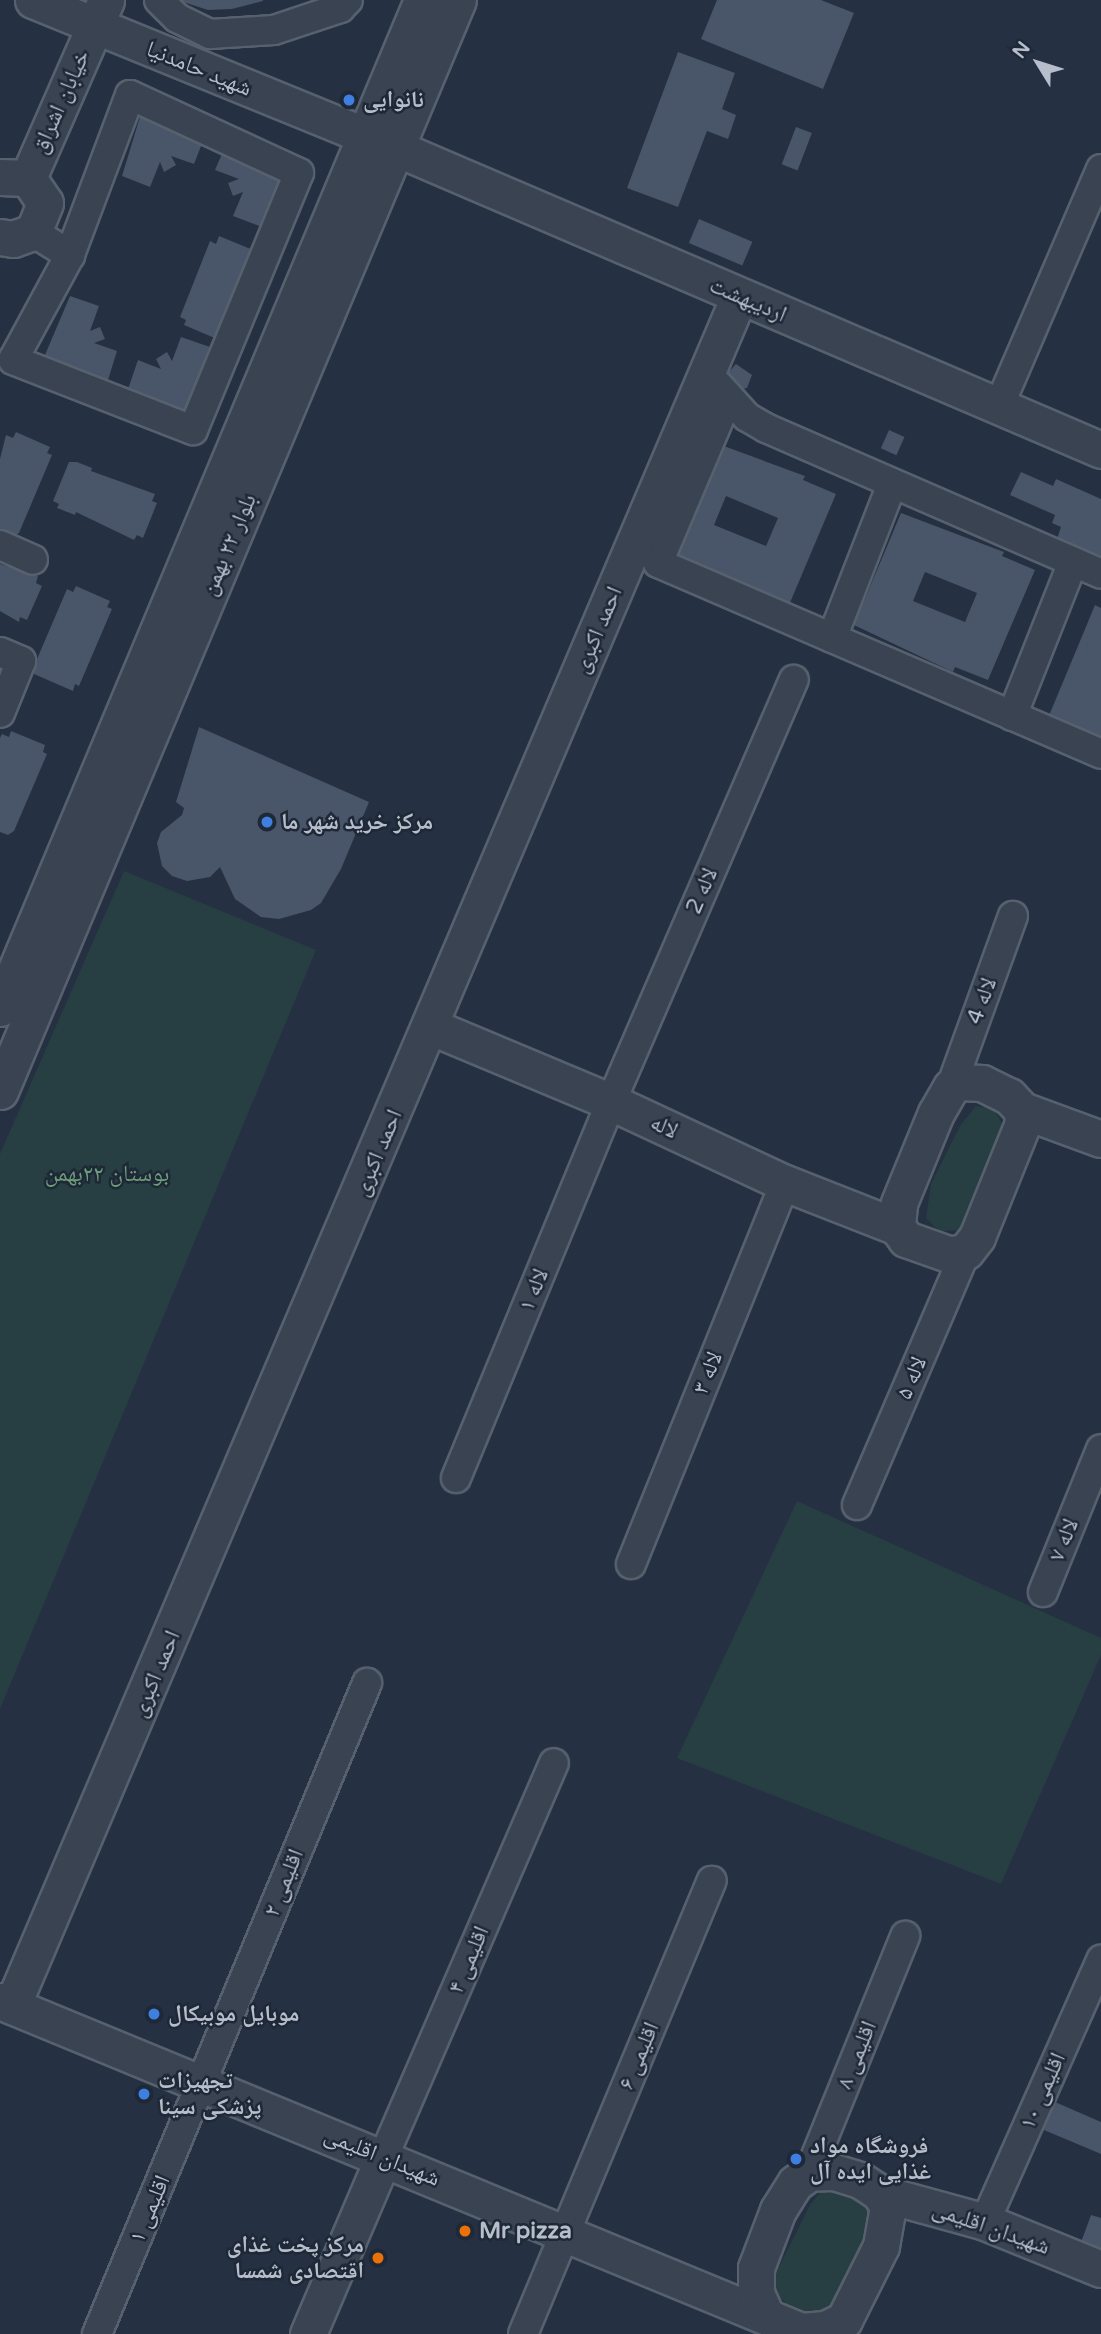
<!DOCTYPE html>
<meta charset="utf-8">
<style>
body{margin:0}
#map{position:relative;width:1101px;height:2334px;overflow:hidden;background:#253142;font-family:"Varela Round","Noto Naskh Arabic",sans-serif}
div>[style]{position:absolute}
.green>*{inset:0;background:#273f42}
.building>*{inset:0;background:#495568;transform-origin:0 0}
.roads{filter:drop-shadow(2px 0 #57616e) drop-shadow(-2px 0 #57616e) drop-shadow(0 2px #57616e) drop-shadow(0 -2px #57616e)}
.minor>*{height:28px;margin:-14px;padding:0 14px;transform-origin:14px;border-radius:14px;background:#3a4351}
.tertiary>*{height:35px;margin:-17.5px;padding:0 17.5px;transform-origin:17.5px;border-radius:17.5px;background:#3a4351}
.dots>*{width:19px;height:19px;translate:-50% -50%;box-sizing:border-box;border:4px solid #1e2837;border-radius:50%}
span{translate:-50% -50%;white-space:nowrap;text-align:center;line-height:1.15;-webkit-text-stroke:5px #1e2837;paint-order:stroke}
.street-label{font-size:23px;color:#b6becb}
.poi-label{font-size:23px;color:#b6becb;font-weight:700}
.left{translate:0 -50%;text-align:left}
.right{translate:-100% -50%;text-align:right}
.park-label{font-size:23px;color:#6d9d79}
.north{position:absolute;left:1003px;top:28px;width:70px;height:70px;-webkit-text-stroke:5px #1e2837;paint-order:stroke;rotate:308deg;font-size:19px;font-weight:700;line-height:28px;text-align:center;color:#b6becb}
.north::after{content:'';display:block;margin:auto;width:24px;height:32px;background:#b6becb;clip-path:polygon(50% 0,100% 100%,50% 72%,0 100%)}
</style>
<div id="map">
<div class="green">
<i style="clip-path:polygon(124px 871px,316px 950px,0 1709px,0 1154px)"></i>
<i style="clip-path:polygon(976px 1106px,994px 1109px,1006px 1131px,963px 1230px,939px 1231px,926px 1218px,931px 1184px,960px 1126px)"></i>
<i style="clip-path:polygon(797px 1501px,1101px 1638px,1101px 1655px,1001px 1884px,677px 1758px)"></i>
<i style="clip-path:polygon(832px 2189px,871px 2202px,878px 2232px,826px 2319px,795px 2312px,773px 2291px,772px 2281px,810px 2205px,821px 2192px)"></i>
</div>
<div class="building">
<i style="clip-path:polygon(177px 0,263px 0,263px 1px,232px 9px,208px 10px)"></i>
<i style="clip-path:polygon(717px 0,821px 0,854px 13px,823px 89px,701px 39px)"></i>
<i style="clip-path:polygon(678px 52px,735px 73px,722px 109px,736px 115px,728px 139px,707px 131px,678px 207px,627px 188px)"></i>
<i style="clip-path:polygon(143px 107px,205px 136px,194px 164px,171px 156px,176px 165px,164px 172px,160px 162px,150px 187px,122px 176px)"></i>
<i style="left:796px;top:127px;width:17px;height:40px;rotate:21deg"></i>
<i style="clip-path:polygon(227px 142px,291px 163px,262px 227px,233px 216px,243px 192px,233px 196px,228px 183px,239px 179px,215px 170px)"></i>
<i style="left:699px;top:219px;width:58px;height:26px;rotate:23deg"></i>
<i style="clip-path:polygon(219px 236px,253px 250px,217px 339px,184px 325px,186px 320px,180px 317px,210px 241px,216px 244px)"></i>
<i style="clip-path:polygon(70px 296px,99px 306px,90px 331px,100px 327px,105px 339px,94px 343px,117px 351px,108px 380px,42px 362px)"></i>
<i style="clip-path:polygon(181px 337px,210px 347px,190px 415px,128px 389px,138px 360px,161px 369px,156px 359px,167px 352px,172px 361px)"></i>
<i style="clip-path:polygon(736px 364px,752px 375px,747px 388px,738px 390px,725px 376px)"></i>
<i style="left:889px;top:430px;width:17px;height:20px;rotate:24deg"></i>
<i style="clip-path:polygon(16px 432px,50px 447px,47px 453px,52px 455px,19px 533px,13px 537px,0 532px,0 459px,6px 435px,13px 438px)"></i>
<i style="clip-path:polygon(evenodd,702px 438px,805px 476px,803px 480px,836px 494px,789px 605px,655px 550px,702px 438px,726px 496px,778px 518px,766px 546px,714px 525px,726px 496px)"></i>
<i style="clip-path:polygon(69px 462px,77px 462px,92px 468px,91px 471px,155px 494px,152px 501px,157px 503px,143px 538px,137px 535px,134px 540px,76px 512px,75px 515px,57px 508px,59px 504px,53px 501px)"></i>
<i style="clip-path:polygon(1021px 472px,1053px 486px,1056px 479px,1101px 499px,1101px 558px,1057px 539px,1061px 527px,1052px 523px,1055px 515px,1010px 495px)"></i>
<i style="clip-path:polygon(evenodd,901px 513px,1004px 552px,1002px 556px,1035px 570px,988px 680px,955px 667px,953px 672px,854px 625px,901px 513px,925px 572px,977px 593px,965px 622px,913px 601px,925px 572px)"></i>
<i style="clip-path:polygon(0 564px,38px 576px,36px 583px,42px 586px,27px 620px,20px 617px,19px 622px,0 611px)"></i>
<i style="clip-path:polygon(76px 586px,110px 601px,107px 607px,112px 609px,79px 686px,75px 684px,73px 691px,34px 674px,34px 666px,67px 589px,73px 592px)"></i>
<i style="clip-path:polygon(1095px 605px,1101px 608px,1101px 745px,1048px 718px)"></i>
<i style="clip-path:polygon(199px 727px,369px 802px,341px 869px,321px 903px,311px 910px,279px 919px,261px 917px,235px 899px,220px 867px,210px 877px,187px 881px,172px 876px,162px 866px,157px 843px,161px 832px,182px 815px,184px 808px,176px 802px)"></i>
<i style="clip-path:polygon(11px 731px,45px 745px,43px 752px,47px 754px,14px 831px,8px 835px,0 832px,0 738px,2px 734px,9px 737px)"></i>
<i style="clip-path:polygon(1055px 2102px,1101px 2122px,1101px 2154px,1044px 2130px)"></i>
<i style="clip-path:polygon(1091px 2215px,1101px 2218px,1101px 2252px,1080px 2245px)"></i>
</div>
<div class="roads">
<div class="minor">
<i style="left:159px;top:0;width:25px;rotate:45deg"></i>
<i style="left:177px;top:18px;width:37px;rotate:26deg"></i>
<i style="left:210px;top:34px;width:64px;rotate:-3.6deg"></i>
<i style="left:274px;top:30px;width:70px;rotate:-18.4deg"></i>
<i style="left:340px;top:8px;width:11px;rotate:-45deg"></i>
<i style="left:33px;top:232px;width:44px;rotate:31.9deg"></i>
<i style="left:70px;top:255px;width:119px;rotate:118.5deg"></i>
<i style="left:13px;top:360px;width:193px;rotate:21.3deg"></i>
<i style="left:193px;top:430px;width:278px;rotate:-67.6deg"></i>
<i style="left:299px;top:173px;width:186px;rotate:-155.2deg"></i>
<i style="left:130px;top:95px;width:171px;rotate:110.6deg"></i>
<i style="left:718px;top:385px;width:43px;rotate:47.8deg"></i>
<i style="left:747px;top:417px;width:22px;rotate:30deg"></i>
<i style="left:766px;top:428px;width:365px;rotate:23.5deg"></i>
<i style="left:728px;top:398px;width:179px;rotate:113deg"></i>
<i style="left:658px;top:563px;width:482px;rotate:23.3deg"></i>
<i style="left:999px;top:406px;width:258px;rotate:-66.7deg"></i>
<i style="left:0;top:545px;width:36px;rotate:24deg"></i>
<i style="left:832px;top:638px;width:165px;rotate:-68.7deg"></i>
<i style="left:0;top:652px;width:23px;rotate:23deg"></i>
<i style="left:21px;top:661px;width:56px;rotate:112deg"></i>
<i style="left:1012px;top:716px;width:166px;rotate:-68.4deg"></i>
<i style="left:951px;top:1087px;width:182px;rotate:-70.1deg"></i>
<i style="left:456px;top:1478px;width:407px;rotate:-67.6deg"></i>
<i style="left:611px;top:1102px;width:460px;rotate:-66.6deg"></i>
<i style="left:857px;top:1505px;width:276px;rotate:-66.8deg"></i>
<i style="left:631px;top:1564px;width:411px;rotate:-68deg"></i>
<i style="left:1043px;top:1592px;width:154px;rotate:-67.9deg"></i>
<i style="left:383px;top:2158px;width:430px;rotate:-66.6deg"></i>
<i style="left:809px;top:2173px;width:256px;rotate:-67.9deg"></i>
<i style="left:985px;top:2222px;width:287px;rotate:-66.1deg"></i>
<i style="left:97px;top:2334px;width:705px;rotate:-67.47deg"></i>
<i style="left:523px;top:2334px;width:491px;rotate:-67.4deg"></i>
</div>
<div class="tertiary">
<i style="left:33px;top:0;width:392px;rotate:22.2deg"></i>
<i style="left:396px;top:148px;width:767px;rotate:23.19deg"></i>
<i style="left:0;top:177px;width:28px;rotate:2deg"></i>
<i style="left:28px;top:178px;width:30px;rotate:56deg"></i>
<i style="left:45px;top:203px;width:31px;rotate:112deg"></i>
<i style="left:33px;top:232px;width:21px;rotate:161deg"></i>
<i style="left:13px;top:239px;width:13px;rotate:-171deg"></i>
<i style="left:28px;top:178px;width:194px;rotate:-66.3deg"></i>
<i style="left:0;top:1008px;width:1093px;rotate:-67.28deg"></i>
<i style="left:432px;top:1027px;width:194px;rotate:22.7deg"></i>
<i style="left:611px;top:1102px;width:192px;rotate:25deg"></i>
<i style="left:785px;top:1183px;width:120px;rotate:21.4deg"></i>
<i style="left:961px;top:1082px;width:21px;rotate:3deg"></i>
<i style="left:982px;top:1083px;width:30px;rotate:26deg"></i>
<i style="left:1009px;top:1096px;width:19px;rotate:47deg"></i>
<i style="left:1022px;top:1110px;width:13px;rotate:86deg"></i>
<i style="left:1023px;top:1123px;width:123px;rotate:112deg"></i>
<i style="left:977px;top:1237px;width:18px;rotate:128deg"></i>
<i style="left:966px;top:1251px;width:16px;rotate:165deg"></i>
<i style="left:951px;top:1255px;width:48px;rotate:-160.4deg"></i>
<i style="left:906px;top:1239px;width:15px;rotate:-127deg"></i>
<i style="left:897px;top:1227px;width:24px;rotate:-85deg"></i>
<i style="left:899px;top:1203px;width:97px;rotate:-67.7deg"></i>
<i style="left:936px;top:1113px;width:30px;rotate:-60deg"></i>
<i style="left:951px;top:1087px;width:11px;rotate:-27deg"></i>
<i style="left:0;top:1091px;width:1183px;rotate:-67.23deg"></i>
<i style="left:1022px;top:1110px;width:84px;rotate:20.2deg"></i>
<i style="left:0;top:2001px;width:866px;rotate:22.39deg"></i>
<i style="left:801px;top:2331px;width:24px;rotate:-5deg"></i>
<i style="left:825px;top:2329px;width:21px;rotate:-25deg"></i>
<i style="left:844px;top:2320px;width:83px;rotate:-63.4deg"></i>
<i style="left:881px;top:2246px;width:40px;rotate:-80deg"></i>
<i style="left:888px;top:2207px;width:16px;rotate:-120deg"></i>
<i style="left:880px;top:2193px;width:24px;rotate:-147deg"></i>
<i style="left:860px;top:2180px;width:28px;rotate:-163deg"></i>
<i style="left:833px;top:2172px;width:24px;rotate:178deg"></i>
<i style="left:809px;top:2173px;width:17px;rotate:144deg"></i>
<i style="left:795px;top:2183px;width:32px;rotate:122deg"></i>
<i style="left:778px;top:2210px;width:62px;rotate:110.8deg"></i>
<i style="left:756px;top:2268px;width:25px;rotate:90deg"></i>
<i style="left:756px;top:2293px;width:22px;rotate:66deg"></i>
<i style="left:12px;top:2006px;width:1857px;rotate:-66.96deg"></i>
<i style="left:880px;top:2193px;width:109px;rotate:15.4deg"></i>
<i style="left:985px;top:2222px;width:125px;rotate:22.1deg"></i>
<i style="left:308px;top:2334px;width:191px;rotate:-66.9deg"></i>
</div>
</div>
<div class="dots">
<i style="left:349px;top:100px;background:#3f7fe0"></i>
<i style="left:267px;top:822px;background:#3f7fe0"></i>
<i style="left:154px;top:2014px;background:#3f7fe0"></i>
<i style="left:144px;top:2094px;background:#3f7fe0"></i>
<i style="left:796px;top:2159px;background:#3f7fe0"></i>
<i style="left:465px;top:2231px;background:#e8710a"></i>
<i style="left:378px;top:2258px;background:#e8710a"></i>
</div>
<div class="street-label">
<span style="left:199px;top:69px;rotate:22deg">شهید حامدنیا</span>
<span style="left:61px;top:102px;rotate:-66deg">خیابان اشراق</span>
<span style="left:748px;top:300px;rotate:23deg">اردیبهشت</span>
<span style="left:229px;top:545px;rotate:-67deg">بلوار ۲۲ بهمن</span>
<span style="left:598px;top:630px;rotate:-67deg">احمد اکبری</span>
<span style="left:702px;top:891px;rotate:-67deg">لاله 2</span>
<span style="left:982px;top:1001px;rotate:-70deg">لاله 4</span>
<span style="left:664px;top:1127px;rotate:25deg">لاله</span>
<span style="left:378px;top:1153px;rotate:-67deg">احمد اکبری</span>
<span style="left:534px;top:1290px;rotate:-68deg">لاله ۱</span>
<span style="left:708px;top:1373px;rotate:-68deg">لاله ۳</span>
<span style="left:912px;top:1378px;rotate:-67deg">لاله ۵</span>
<span style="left:1064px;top:1540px;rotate:-68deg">لاله ۷</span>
<span style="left:156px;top:1674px;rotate:-67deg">احمد اکبری</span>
<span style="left:284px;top:1883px;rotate:-68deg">اقلیمی ۲</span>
<span style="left:469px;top:1960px;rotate:-67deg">اقلیمی ۴</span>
<span style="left:857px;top:2055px;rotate:-68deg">اقلیمی ۸</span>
<span style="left:639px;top:2056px;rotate:-67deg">اقلیمی ۶</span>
<span style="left:1043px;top:2091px;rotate:-66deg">اقلیمی ۱۰</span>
<span style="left:382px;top:2157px;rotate:22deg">شهیدان اقلیمی</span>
<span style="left:150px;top:2209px;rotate:-67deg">اقلیمی ۱</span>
<span style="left:991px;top:2228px;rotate:19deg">شهیدان اقلیمی</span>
</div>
<div class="poi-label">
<span class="left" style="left:363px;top:100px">نانوایی</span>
<span class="left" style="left:281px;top:822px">مرکز خرید شهر ما</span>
<span class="left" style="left:168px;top:2014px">موبایل موبیکال</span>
<span class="left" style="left:158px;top:2094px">تجهیزات<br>پزشکی سینا</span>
<span class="left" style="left:810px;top:2159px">فروشگاه مواد<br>غذایی ایده آل</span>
<span class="left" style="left:479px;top:2231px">Mr pizza</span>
<span class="right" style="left:364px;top:2258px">مرکز پخت غذای<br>اقتصادی شمسا</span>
</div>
<div class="park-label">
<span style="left:107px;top:1174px">بوستان ۲۲بهمن</span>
</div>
<div class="north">N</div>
</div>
